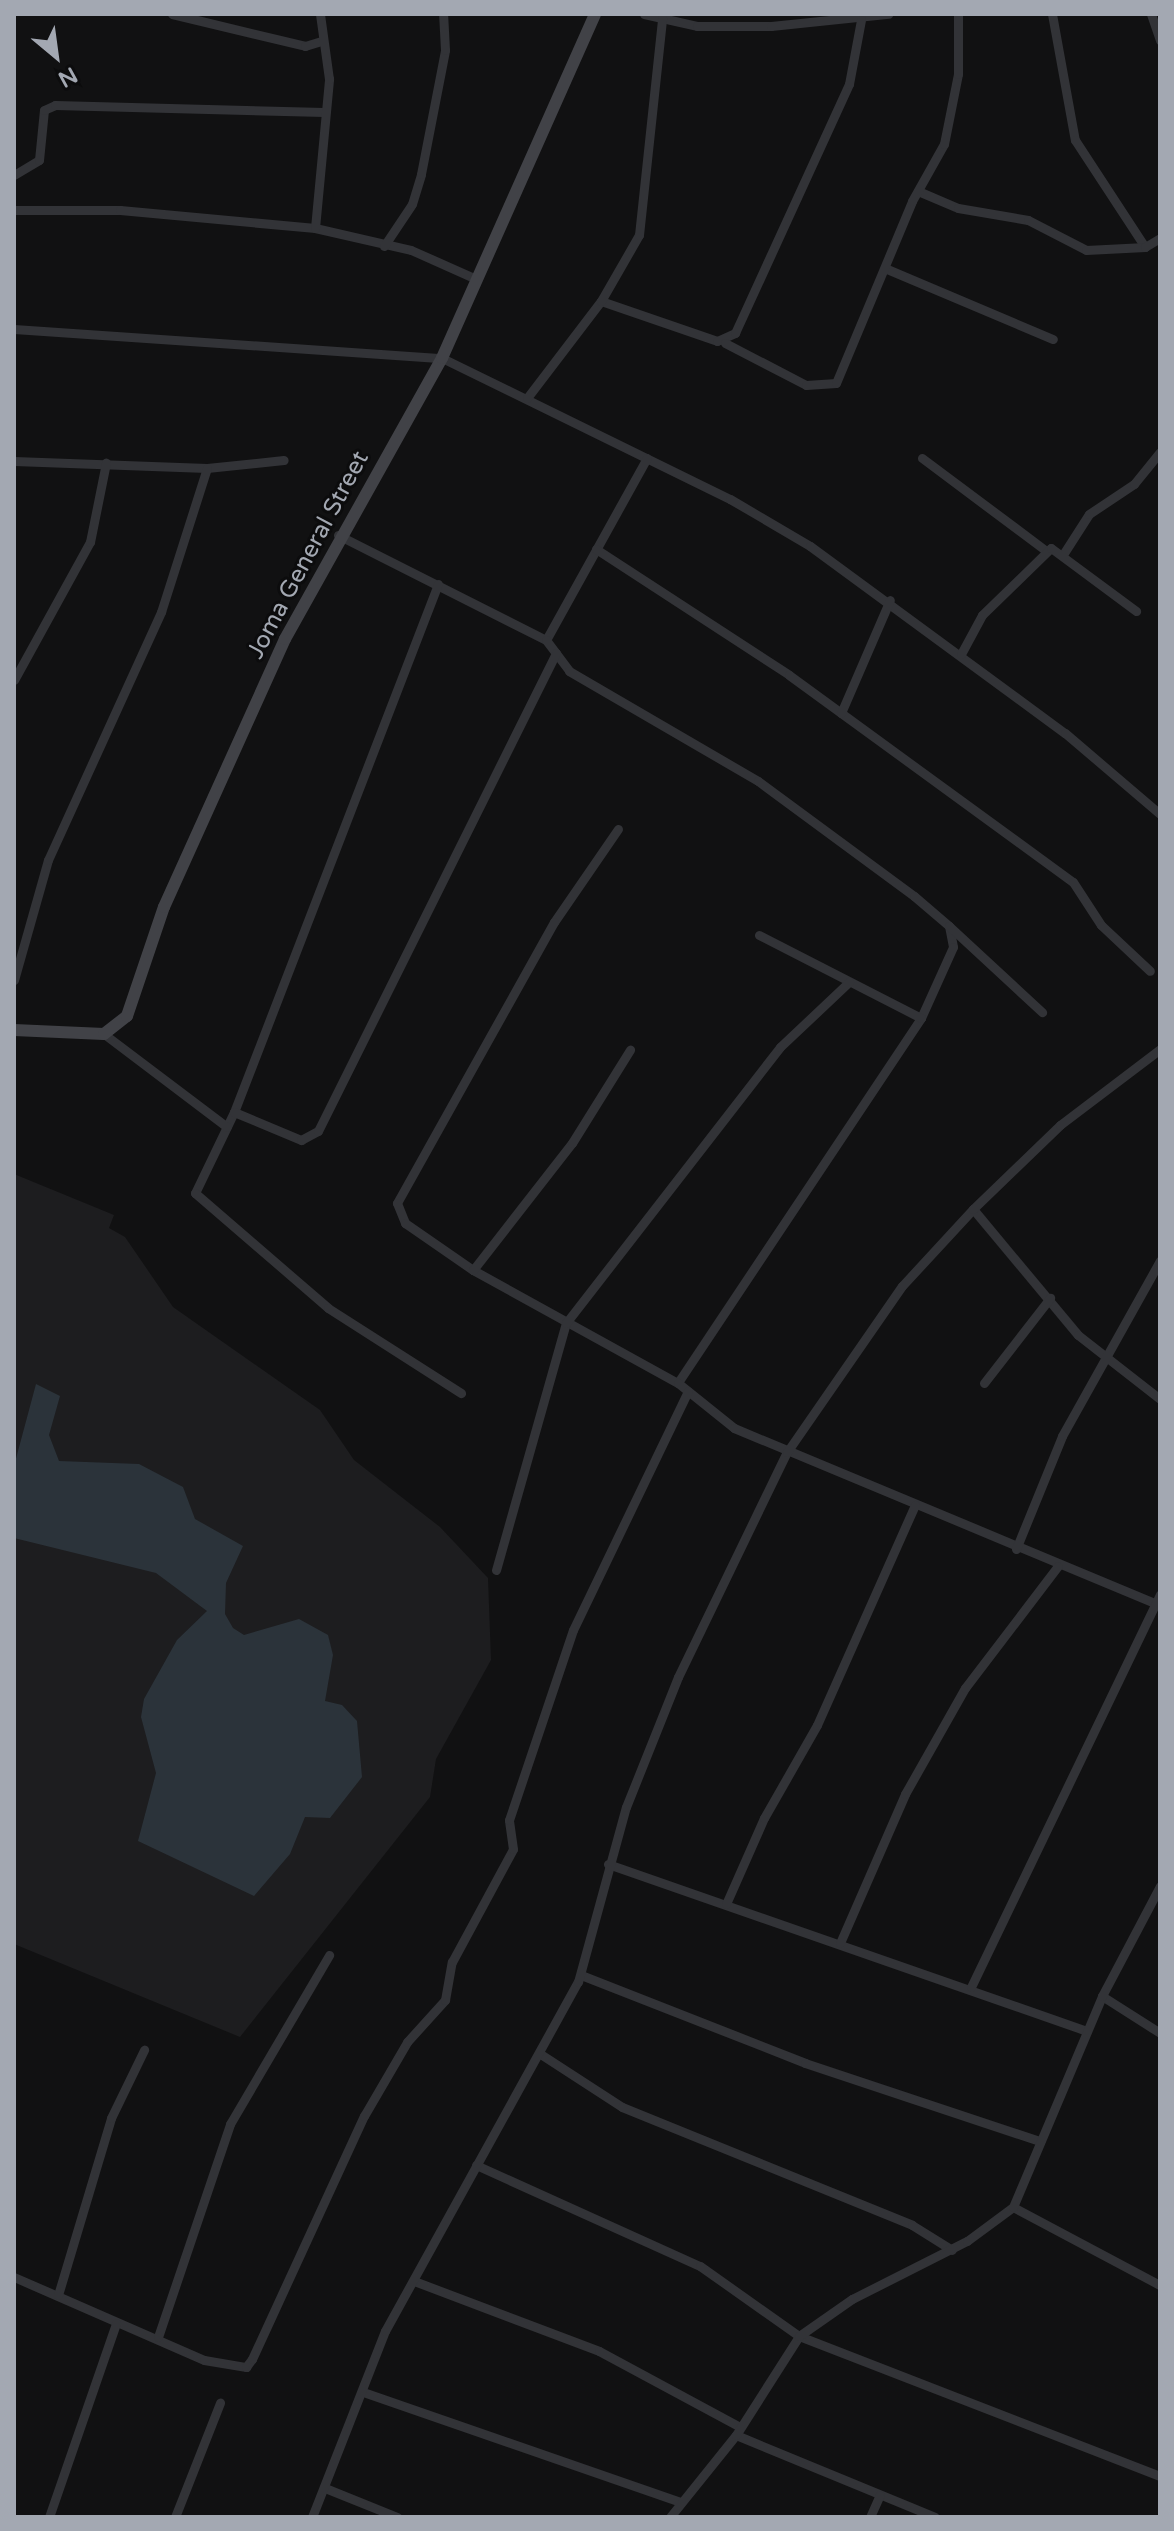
<!DOCTYPE html>
<style>
body{margin:0}
#map{position:relative;width:1174px;height:2531px;overflow:hidden;background:#111112;font-family:"Varela Round",sans-serif}
div>[style]{position:absolute}
.built>*{inset:0;background:#1d1d1f}
.water>*{inset:0;background:#2b333a}
.street>*{height:9px;margin:-4.5px;padding:0 4.5px;transform-origin:4.5px;border-radius:4.5px;background:#323337}
.secondary>*{height:12px;margin:-6px;padding:0 6px;transform-origin:6px;border-radius:6px;background:#414247}
span{translate:-50% -50%;white-space:nowrap;text-align:center;line-height:1.15;-webkit-text-stroke:6px #0c0c0d;paint-order:stroke}
.street-label{font-size:24px;color:#a3a8b2}
.frame{position:absolute;inset:0;border:16px solid #a3a8b2;pointer-events:none}
.north{position:absolute;left:16px;top:16px;width:80px;height:80px;-webkit-text-stroke:6px #0c0c0d;paint-order:stroke;rotate:151deg;font-size:22px;font-weight:700;line-height:32px;text-align:center;color:#a3a8b2}
.north::after{content:'';display:block;margin:auto;width:28px;height:36px;background:#a3a8b2;clip-path:polygon(50% 0,100% 100%,50% 72%,0 100%)}
</style>
<div id="map">
<div class="built">
<i style="clip-path:polygon(14px 1174px,114px 1215px,109px 1228px,125px 1237px,173px 1307px,320px 1410px,354px 1460px,440px 1527px,488px 1578px,491px 1660px,436px 1759px,430px 1797px,240px 2037px,14px 1944px)"></i>
</div>
<div class="water">
<i style="clip-path:polygon(36px 1384px,60px 1396px,49px 1435px,59px 1461px,139px 1464px,183px 1487px,195px 1519px,243px 1546px,226px 1583px,225px 1614px,233px 1628px,244px 1635px,299px 1619px,328px 1635px,333px 1655px,325px 1701px,342px 1705px,357px 1721px,362px 1777px,330px 1818px,305px 1817px,290px 1854px,254px 1896px,138px 1841px,156px 1773px,141px 1717px,144px 1699px,177px 1640px,207px 1611px,156px 1573px,14px 1538px,14px 1466px)"></i>
</div>
<div class="street">
<i style="left:172px;top:14px;width:137px;rotate:13.5deg"></i>
<i style="left:305px;top:46px;width:17px;rotate:-17deg"></i>
<i style="left:644px;top:14px;width:54px;rotate:12.8deg"></i>
<i style="left:697px;top:26px;width:74px"></i>
<i style="left:771px;top:26px;width:118px;rotate:-5.9deg"></i>
<i style="left:1052px;top:14px;width:128px;rotate:79.7deg"></i>
<i style="left:1075px;top:140px;width:128px;rotate:56.8deg"></i>
<i style="left:1151px;top:14px;width:28px;rotate:71deg"></i>
<i style="left:14px;top:175px;width:29px;rotate:-31deg"></i>
<i style="left:39px;top:160px;width:50px;rotate:-84.3deg"></i>
<i style="left:44px;top:110px;width:12px;rotate:-24deg"></i>
<i style="left:55px;top:105px;width:269px;rotate:1.5deg"></i>
<i style="left:918px;top:191px;width:43px;rotate:23deg"></i>
<i style="left:958px;top:208px;width:71px;rotate:9.7deg"></i>
<i style="left:1028px;top:220px;width:65px;rotate:27.3deg"></i>
<i style="left:1086px;top:250px;width:59px;rotate:-2.9deg"></i>
<i style="left:1145px;top:247px;width:17px;rotate:-31deg"></i>
<i style="left:14px;top:210px;width:106px"></i>
<i style="left:120px;top:210px;width:196px;rotate:5.3deg"></i>
<i style="left:315px;top:228px;width:98px;rotate:12.9deg"></i>
<i style="left:411px;top:250px;width:71px;rotate:24deg"></i>
<i style="left:315px;top:228px;width:150px;rotate:-84.6deg"></i>
<i style="left:329px;top:79px;width:66px;rotate:-97.9deg"></i>
<i style="left:384px;top:246px;width:50px;rotate:-56.3deg"></i>
<i style="left:412px;top:204px;width:31px;rotate:-73deg"></i>
<i style="left:421px;top:174px;width:126px;rotate:-79deg"></i>
<i style="left:445px;top:50px;width:36px;rotate:-93deg"></i>
<i style="left:887px;top:269px;width:180px;rotate:22.9deg"></i>
<i style="left:601px;top:301px;width:123px;rotate:19deg"></i>
<i style="left:717px;top:341px;width:20px;rotate:-24deg"></i>
<i style="left:735px;top:333px;width:274px;rotate:-65.4deg"></i>
<i style="left:849px;top:84px;width:65px;rotate:-79.4deg"></i>
<i style="left:14px;top:329px;width:429px;rotate:3.9deg"></i>
<i style="left:442px;top:358px;width:321px;rotate:26.1deg"></i>
<i style="left:730px;top:499px;width:93px;rotate:30.4deg"></i>
<i style="left:810px;top:546px;width:316px;rotate:36.3deg"></i>
<i style="left:1065px;top:733px;width:125px;rotate:40.5deg"></i>
<i style="left:725px;top:343px;width:91px;rotate:27.4deg"></i>
<i style="left:806px;top:385px;width:30px;rotate:-4deg"></i>
<i style="left:836px;top:383px;width:197px;rotate:-67.3deg"></i>
<i style="left:912px;top:201px;width:65px;rotate:-60.7deg"></i>
<i style="left:944px;top:144px;width:71px;rotate:-78.7deg"></i>
<i style="left:958px;top:74px;width:60px;rotate:-90deg"></i>
<i style="left:527px;top:398px;width:122px;rotate:-52.7deg"></i>
<i style="left:601px;top:301px;width:76px;rotate:-60.1deg"></i>
<i style="left:639px;top:235px;width:218px;rotate:-83.9deg"></i>
<i style="left:922px;top:458px;width:154px;rotate:36.8deg"></i>
<i style="left:14px;top:461px;width:193px;rotate:2.1deg"></i>
<i style="left:207px;top:468px;width:77px;rotate:-5.9deg"></i>
<i style="left:338px;top:535px;width:233px;rotate:26.8deg"></i>
<i style="left:546px;top:640px;width:208px;rotate:-61deg"></i>
<i style="left:596px;top:549px;width:230px;rotate:33.1deg"></i>
<i style="left:789px;top:675px;width:351px;rotate:36.1deg"></i>
<i style="left:1073px;top:882px;width:51px;rotate:56.9deg"></i>
<i style="left:1101px;top:925px;width:67px;rotate:43.2deg"></i>
<i style="left:1064px;top:553px;width:46px;rotate:-57.3deg"></i>
<i style="left:1089px;top:514px;width:54px;rotate:-33.7deg"></i>
<i style="left:1134px;top:484px;width:41px;rotate:-50.9deg"></i>
<i style="left:438px;top:584px;width:566px;rotate:111.12deg"></i>
<i style="left:234px;top:1112px;width:90px;rotate:115.7deg"></i>
<i style="left:195px;top:1193px;width:176px;rotate:40.8deg"></i>
<i style="left:328px;top:1308px;width:158px;rotate:32.6deg"></i>
<i style="left:546px;top:640px;width:39px;rotate:53deg"></i>
<i style="left:569px;top:671px;width:219px;rotate:30.2deg"></i>
<i style="left:758px;top:781px;width:194px;rotate:36.4deg"></i>
<i style="left:914px;top:896px;width:46px;rotate:40.6deg"></i>
<i style="left:949px;top:926px;width:21px;rotate:79deg"></i>
<i style="left:953px;top:947px;width:78px;rotate:114.3deg"></i>
<i style="left:921px;top:1018px;width:438px;rotate:123.7deg"></i>
<i style="left:961px;top:654px;width:44px;rotate:-61.7deg"></i>
<i style="left:982px;top:615px;width:96px;rotate:-44.2deg"></i>
<i style="left:1051px;top:548px;width:106px;rotate:36.5deg"></i>
<i style="left:14px;top:680px;width:158px;rotate:-61.2deg"></i>
<i style="left:90px;top:542px;width:81px;rotate:-78.6deg"></i>
<i style="left:841px;top:713px;width:123px;rotate:-66.6deg"></i>
<i style="left:618px;top:829px;width:113px;rotate:124.5deg"></i>
<i style="left:554px;top:922px;width:322px;rotate:119.2deg"></i>
<i style="left:397px;top:1203px;width:22px;rotate:68deg"></i>
<i style="left:405px;top:1223px;width:83px;rotate:34.7deg"></i>
<i style="left:473px;top:1270px;width:234px;rotate:28.9deg"></i>
<i style="left:678px;top:1383px;width:72px;rotate:38.8deg"></i>
<i style="left:734px;top:1428px;width:461px;rotate:22.6deg"></i>
<i style="left:949px;top:926px;width:127px;rotate:42.8deg"></i>
<i style="left:759px;top:935px;width:182px;rotate:27.1deg"></i>
<i style="left:14px;top:980px;width:125px;rotate:-74.2deg"></i>
<i style="left:48px;top:860px;width:273px;rotate:-65.5deg"></i>
<i style="left:161px;top:612px;width:151px;rotate:-72.3deg"></i>
<i style="left:104px;top:1034px;width:154px;rotate:37.1deg"></i>
<i style="left:234px;top:1112px;width:73px;rotate:22.7deg"></i>
<i style="left:301px;top:1140px;width:19px;rotate:-28deg"></i>
<i style="left:318px;top:1131px;width:534px;rotate:-63.53deg"></i>
<i style="left:973px;top:1209px;width:164px;rotate:50.2deg"></i>
<i style="left:1078px;top:1335px;width:104px;rotate:38deg"></i>
<i style="left:473px;top:1270px;width:161px;rotate:-52.1deg"></i>
<i style="left:572px;top:1143px;width:110px;rotate:-58.1deg"></i>
<i style="left:984px;top:1383px;width:108px;rotate:-52.2deg"></i>
<i style="left:1016px;top:1549px;width:122px;rotate:-67.8deg"></i>
<i style="left:1062px;top:1436px;width:201px;rotate:-60.8deg"></i>
<i style="left:496px;top:1570px;width:257px;rotate:-74.2deg"></i>
<i style="left:566px;top:1323px;width:349px;rotate:-52.2deg"></i>
<i style="left:780px;top:1047px;width:95px;rotate:-43.3deg"></i>
<i style="left:608px;top:1864px;width:507px;rotate:19.22deg"></i>
<i style="left:726px;top:1904px;width:94px;rotate:-66.2deg"></i>
<i style="left:764px;top:1818px;width:107px;rotate:-60.3deg"></i>
<i style="left:817px;top:1725px;width:241px;rotate:-66deg"></i>
<i style="left:840px;top:1943px;width:163px;rotate:-66.4deg"></i>
<i style="left:905px;top:1794px;width:122px;rotate:-60.5deg"></i>
<i style="left:965px;top:1688px;width:153px;rotate:-52.7deg"></i>
<i style="left:581px;top:1975px;width:241px;rotate:21.4deg"></i>
<i style="left:805px;top:2063px;width:248px;rotate:18.4deg"></i>
<i style="left:971px;top:1987px;width:436px;rotate:-64.3deg"></i>
<i style="left:1102px;top:1996px;width:69px;rotate:32.5deg"></i>
<i style="left:542px;top:2055px;width:95px;rotate:33deg"></i>
<i style="left:622px;top:2107px;width:313px;rotate:22.1deg"></i>
<i style="left:912px;top:2225px;width:47px;rotate:32deg"></i>
<i style="left:476px;top:2165px;width:246px;rotate:24.3deg"></i>
<i style="left:700px;top:2266px;width:121px;rotate:35.3deg"></i>
<i style="left:799px;top:2336px;width:387px;rotate:21.2deg"></i>
<i style="left:1013px;top:2207px;width:166px;rotate:28deg"></i>
<i style="left:14px;top:2277px;width:207px;rotate:23.6deg"></i>
<i style="left:204px;top:2360px;width:43px;rotate:9.5deg"></i>
<i style="left:246px;top:2367px;width:10px;rotate:-53deg"></i>
<i style="left:252px;top:2359px;width:268px;rotate:-65.3deg"></i>
<i style="left:364px;top:2116px;width:86px;rotate:-59.8deg"></i>
<i style="left:407px;top:2042px;width:57px;rotate:-47.9deg"></i>
<i style="left:445px;top:2000px;width:39px;rotate:-80deg"></i>
<i style="left:452px;top:1962px;width:128px;rotate:-61.6deg"></i>
<i style="left:513px;top:1849px;width:29px;rotate:-98deg"></i>
<i style="left:509px;top:1820px;width:200px;rotate:-71.4deg"></i>
<i style="left:573px;top:1630px;width:265px;rotate:-64.3deg"></i>
<i style="left:414px;top:2281px;width:198px;rotate:20.7deg"></i>
<i style="left:599px;top:2351px;width:160px;rotate:28.3deg"></i>
<i style="left:58px;top:2295px;width:185px;rotate:-73.3deg"></i>
<i style="left:111px;top:2118px;width:76px;rotate:-64.1deg"></i>
<i style="left:158px;top:2337px;width:225px;rotate:-71.3deg"></i>
<i style="left:230px;top:2124px;width:196px;rotate:-59.6deg"></i>
<i style="left:366px;top:2393px;width:332px;rotate:19.1deg"></i>
<i style="left:736px;top:2435px;width:215px;rotate:22.4deg"></i>
<i style="left:325px;top:2488px;width:78px;rotate:21.9deg"></i>
<i style="left:49px;top:2517px;width:205px;rotate:-70.9deg"></i>
<i style="left:175px;top:2517px;width:123px;rotate:-68.5deg"></i>
<i style="left:312px;top:2517px;width:200px;rotate:-68.6deg"></i>
<i style="left:385px;top:2331px;width:399px;rotate:-61.1deg"></i>
<i style="left:578px;top:1982px;width:181px;rotate:-74.7deg"></i>
<i style="left:626px;top:1807px;width:140px;rotate:-68.2deg"></i>
<i style="left:678px;top:1677px;width:250px;rotate:-64.2deg"></i>
<i style="left:787px;top:1452px;width:202px;rotate:-55.3deg"></i>
<i style="left:902px;top:1286px;width:105px;rotate:-47.3deg"></i>
<i style="left:973px;top:1209px;width:121px;rotate:-44deg"></i>
<i style="left:1060px;top:1125px;width:126px;rotate:-37.2deg"></i>
<i style="left:670px;top:2517px;width:105px;rotate:-51.2deg"></i>
<i style="left:736px;top:2435px;width:117px;rotate:-57.5deg"></i>
<i style="left:799px;top:2336px;width:65px;rotate:-34.9deg"></i>
<i style="left:852px;top:2299px;width:129px;rotate:-26.8deg"></i>
<i style="left:967px;top:2241px;width:57px;rotate:-36.5deg"></i>
<i style="left:1013px;top:2207px;width:229px;rotate:-67.1deg"></i>
<i style="left:1102px;top:1996px;width:124px;rotate:-62.2deg"></i>
<i style="left:870px;top:2517px;width:24px;rotate:-66deg"></i>
</div>
<div class="secondary">
<i style="left:14px;top:1030px;width:90px;rotate:2.5deg"></i>
<i style="left:104px;top:1034px;width:29px;rotate:-38deg"></i>
<i style="left:127px;top:1016px;width:115px;rotate:-71.3deg"></i>
<i style="left:164px;top:907px;width:294px;rotate:-65.7deg"></i>
<i style="left:285px;top:639px;width:322px;rotate:-60.8deg"></i>
<i style="left:442px;top:358px;width:376px;rotate:-66deg"></i>
</div>
<div class="street-label">
<span style="left:308px;top:555px;rotate:-62deg">Joma General Street</span>
</div>
<div class="frame"></div>
<div class="north">N</div>
</div>
